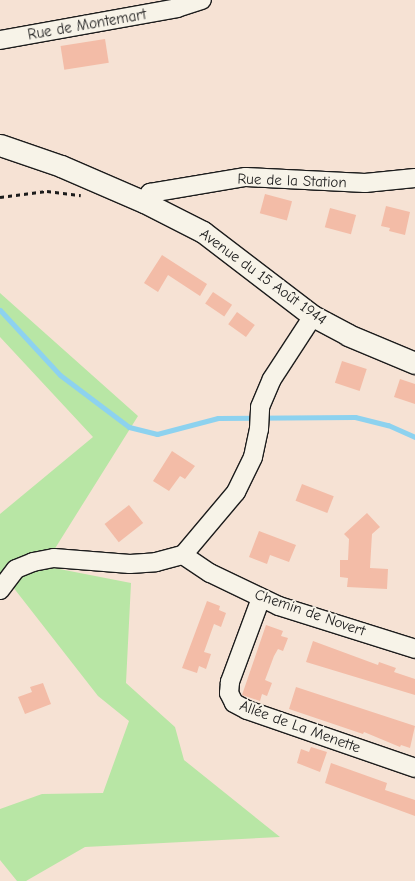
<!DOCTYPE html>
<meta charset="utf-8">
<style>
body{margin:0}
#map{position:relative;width:415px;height:881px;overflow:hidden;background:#f6e2d4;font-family:"Comic Neue",sans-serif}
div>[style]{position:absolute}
.green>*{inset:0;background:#b8e6a5}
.stream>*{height:5px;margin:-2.5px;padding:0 2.5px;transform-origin:2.5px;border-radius:2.5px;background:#8dd2ef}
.building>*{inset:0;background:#f3bca7;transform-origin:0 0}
.path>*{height:3px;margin-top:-1.5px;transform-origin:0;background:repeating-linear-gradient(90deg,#1c1c1c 0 4px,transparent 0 8px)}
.roads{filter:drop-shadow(1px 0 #1c1c1c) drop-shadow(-1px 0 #1c1c1c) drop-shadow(0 1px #1c1c1c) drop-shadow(0 -1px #1c1c1c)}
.minor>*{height:18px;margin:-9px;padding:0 9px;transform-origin:9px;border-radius:9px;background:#f7f3e8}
.major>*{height:21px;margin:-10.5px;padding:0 10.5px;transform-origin:10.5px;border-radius:10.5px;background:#f7f3e8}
span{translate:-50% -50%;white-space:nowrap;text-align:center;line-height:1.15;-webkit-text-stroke:4px #f7f3e8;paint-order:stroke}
.street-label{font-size:15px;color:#1c1c1c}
</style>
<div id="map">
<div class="green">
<i style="clip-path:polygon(0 293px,138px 416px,44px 566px,131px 583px,126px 683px,175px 727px,184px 760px,280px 837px,85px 847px,26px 881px,17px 881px,0 860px,0 809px,42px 794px,103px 793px,129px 721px,98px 696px,2px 573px,0 576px,0 514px,93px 437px,0 337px)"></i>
</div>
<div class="stream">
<i style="left:0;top:310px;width:88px;rotate:47.3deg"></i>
<i style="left:60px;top:375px;width:86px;rotate:37deg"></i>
<i style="left:129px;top:427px;width:29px;rotate:14deg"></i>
<i style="left:157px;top:434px;width:63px;rotate:-14.7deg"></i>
<i style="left:218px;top:418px;width:137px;rotate:-0.4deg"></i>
<i style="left:355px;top:417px;width:34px;rotate:14deg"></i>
<i style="left:388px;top:425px;width:30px;rotate:24deg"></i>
</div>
<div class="building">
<i style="left:105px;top:39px;width:24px;height:45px;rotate:81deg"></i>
<i style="left:265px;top:194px;width:28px;height:20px;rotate:15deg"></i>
<i style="clip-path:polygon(386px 206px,410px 212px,405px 235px,389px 231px,390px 228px,381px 226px)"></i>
<i style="left:330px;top:208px;width:27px;height:20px;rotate:15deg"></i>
<i style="clip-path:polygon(162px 255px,207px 284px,200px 296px,168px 275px,158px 292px,144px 283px)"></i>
<i style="left:213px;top:292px;width:23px;height:14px;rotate:34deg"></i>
<i style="left:237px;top:312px;width:22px;height:15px;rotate:36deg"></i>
<i style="left:342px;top:361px;width:26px;height:23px;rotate:18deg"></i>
<i style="clip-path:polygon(400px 379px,415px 384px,415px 404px,394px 397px)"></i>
<i style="clip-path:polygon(172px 451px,195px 466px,185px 479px,180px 476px,169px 491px,153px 481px)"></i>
<i style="left:302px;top:484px;width:34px;height:18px;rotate:21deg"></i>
<i style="left:129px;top:505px;width:23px;height:31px;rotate:52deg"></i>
<i style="clip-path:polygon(367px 513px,380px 527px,372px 534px,370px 568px,388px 569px,387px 589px,347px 587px,348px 578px,340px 577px,340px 560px,348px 560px,349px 539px,344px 534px)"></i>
<i style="clip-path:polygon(259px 531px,296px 545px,289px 562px,270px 555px,267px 564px,249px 557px)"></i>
<i style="clip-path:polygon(207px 601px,220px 606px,219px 610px,226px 613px,221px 627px,214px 624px,204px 652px,211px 654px,206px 669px,199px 666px,197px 673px,182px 668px)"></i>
<i style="clip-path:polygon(266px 625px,283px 631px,281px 636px,288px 638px,283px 651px,278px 649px,274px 656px,265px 680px,272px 683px,267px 696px,262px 694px,260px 701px,242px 695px)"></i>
<i style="clip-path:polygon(313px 641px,378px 665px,379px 662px,396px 668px,394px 672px,415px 679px,415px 695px,306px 662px)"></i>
<i style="clip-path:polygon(43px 683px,51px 704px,25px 714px,18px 697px,32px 692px,30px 687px)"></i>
<i style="clip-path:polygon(296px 687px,415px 726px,410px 748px,401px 745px,400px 747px,364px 732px,363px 734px,289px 709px)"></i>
<i style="clip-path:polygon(311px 747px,327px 752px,320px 772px,297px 763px,301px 749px,309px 752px)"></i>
<i style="clip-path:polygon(331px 763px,387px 783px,385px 790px,415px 800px,415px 816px,325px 783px)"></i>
</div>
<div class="path">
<i style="left:0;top:197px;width:47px;rotate:-7.3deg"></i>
<i style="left:47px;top:191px;width:34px;rotate:7deg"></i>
</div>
<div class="roads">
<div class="minor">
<i style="left:0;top:40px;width:180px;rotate:-10.2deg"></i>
<i style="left:177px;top:8px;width:26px;rotate:-18deg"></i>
<i style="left:144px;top:202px;width:11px;rotate:-56deg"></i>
<i style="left:150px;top:193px;width:97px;rotate:-9.5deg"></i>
<i style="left:246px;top:177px;width:119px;rotate:2.9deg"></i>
<i style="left:365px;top:183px;width:50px;rotate:-5.7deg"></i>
<i style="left:183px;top:555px;width:32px;rotate:34deg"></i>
<i style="left:210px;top:573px;width:76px;rotate:25.6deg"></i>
<i style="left:279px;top:606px;width:143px;rotate:17.5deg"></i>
<i style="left:0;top:590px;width:26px;rotate:-53deg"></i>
<i style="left:16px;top:569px;width:18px;rotate:-22deg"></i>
<i style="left:33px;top:562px;width:21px;rotate:-11deg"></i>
<i style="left:54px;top:558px;width:76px;rotate:4.5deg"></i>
<i style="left:130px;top:564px;width:26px;rotate:-4deg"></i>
<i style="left:156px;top:562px;width:28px;rotate:-15deg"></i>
<i style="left:183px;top:555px;width:82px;rotate:-49.9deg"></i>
<i style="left:236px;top:492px;width:39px;rotate:-64deg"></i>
<i style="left:253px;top:457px;width:29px;rotate:-78deg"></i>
<i style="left:259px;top:429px;width:22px;rotate:-87deg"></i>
<i style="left:260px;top:407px;width:30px;rotate:-67deg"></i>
<i style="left:272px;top:379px;width:75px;rotate:-56.9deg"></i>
<i style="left:261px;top:598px;width:90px;rotate:110.3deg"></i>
<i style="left:230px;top:682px;width:11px;rotate:95deg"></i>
<i style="left:229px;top:693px;width:11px;rotate:63deg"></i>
<i style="left:234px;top:703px;width:15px;rotate:28deg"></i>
<i style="left:247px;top:710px;width:178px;rotate:19deg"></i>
</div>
<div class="major">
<i style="left:0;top:145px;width:65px;rotate:19deg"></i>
<i style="left:61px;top:166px;width:90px;rotate:23.4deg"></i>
<i style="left:144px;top:202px;width:66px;rotate:27deg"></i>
<i style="left:203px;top:232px;width:138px;rotate:37.4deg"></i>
<i style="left:313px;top:316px;width:40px;rotate:28deg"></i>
<i style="left:348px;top:335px;width:73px;rotate:22.7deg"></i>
</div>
</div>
<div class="street-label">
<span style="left:87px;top:25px;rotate:-10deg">Rue de Montemart</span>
<span style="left:292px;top:181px;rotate:2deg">Rue de la Station</span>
<span style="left:263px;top:277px;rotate:36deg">Avenue du 15 Août 1944</span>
<span style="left:310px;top:613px;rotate:19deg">Chemin de Novert</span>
<span style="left:300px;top:727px;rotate:20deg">Allée de La Menette</span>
</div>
</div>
